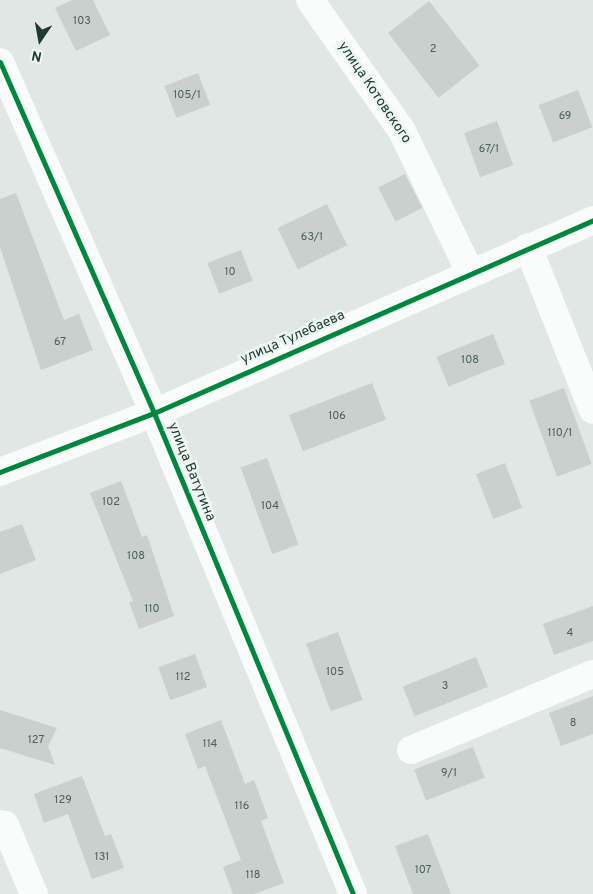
<!DOCTYPE html>
<meta charset="utf-8">
<style>
body{margin:0}
#map{position:relative;width:593px;height:894px;overflow:hidden;background:#e0e7e4;font-family:Overpass,sans-serif}
div>[style]{position:absolute}
.building>*{inset:0;background:#c9d0cd;transform-origin:0 0}
.minor>*{height:28px;margin:-14px;padding:0 14px;transform-origin:14px;border-radius:14px;background:#fafbfb}
.cycleway>*{height:5px;margin:-2.5px;padding:0 2.5px;transform-origin:2.5px;border-radius:2.5px;background:#00873e}
span{translate:-50% -50%;white-space:nowrap;text-align:center;line-height:1.15;-webkit-text-stroke:5px #eef7f2;paint-order:stroke}
.number-label{font-size:11px;color:#4a6059}
.number-label span{-webkit-text-stroke-width:0}
.street-label{font-size:14px;color:#1e3a31}
.north{position:absolute;left:15px;top:15px;width:50px;height:50px;-webkit-text-stroke:4px #eef7f2;paint-order:stroke;rotate:192deg;font-size:14px;font-weight:700;line-height:20px;text-align:center;color:#1e3a31}
.north::after{content:'';display:block;margin:auto;width:18px;height:22px;background:#1e3a31;clip-path:polygon(50% 0,100% 100%,50% 72%,0 100%)}
</style>
<div id="map">
<div class="building">
<i style="clip-path:polygon(72px 0,93px 0,110px 35px,76px 51px,55px 8px)"></i>
<i style="left:429px;top:1px;width:82px;height:52px;rotate:52deg"></i>
<i style="left:198px;top:73px;width:34px;height:36px;rotate:69deg"></i>
<i style="left:578px;top:90px;width:40px;height:42px;rotate:69deg"></i>
<i style="left:497px;top:121px;width:47px;height:35px;rotate:70deg"></i>
<i style="left:405px;top:174px;width:38px;height:30px;rotate:63deg"></i>
<i style="clip-path:polygon(16px 193px,64px 320px,79px 314px,93px 350px,41px 370px,0 247px,0 199px)"></i>
<i style="left:327px;top:204px;width:46px;height:55px;rotate:64deg"></i>
<i style="left:241px;top:250px;width:33px;height:36px;rotate:69deg"></i>
<i style="left:493px;top:334px;width:32px;height:61px;rotate:68deg"></i>
<i style="left:372px;top:383px;width:39px;height:89px;rotate:69deg"></i>
<i style="left:564px;top:388px;width:81px;height:37px;rotate:70deg"></i>
<i style="left:267px;top:458px;width:92px;height:28px;rotate:70deg"></i>
<i style="left:505px;top:463px;width:48px;height:31px;rotate:69deg"></i>
<i style="clip-path:polygon(121px 481px,142px 537px,147px 535px,174px 616px,139px 629px,129px 602px,133px 601px,90px 493px)"></i>
<i style="clip-path:polygon(22px 524px,36px 560px,0 574px,0 532px)"></i>
<i style="clip-path:polygon(593px 606px,593px 641px,554px 655px,543px 624px)"></i>
<i style="left:338px;top:632px;width:72px;height:34px;rotate:70deg"></i>
<i style="left:195px;top:654px;width:35px;height:39px;rotate:70deg"></i>
<i style="left:476px;top:657px;width:32px;height:79px;rotate:68deg"></i>
<i style="clip-path:polygon(593px 696px,593px 734px,561px 746px,549px 713px)"></i>
<i style="clip-path:polygon(0 710px,57px 728px,48px 746px,55px 765px,0 748px)"></i>
<i style="clip-path:polygon(221px 720px,245px 784px,254px 780px,268px 818px,261px 821px,284px 883px,254px 894px,233px 894px,223px 867px,241px 860px,205px 766px,198px 769px,185px 734px)"></i>
<i style="left:473px;top:747px;width:33px;height:63px;rotate:69deg"></i>
<i style="clip-path:polygon(82px 776px,105px 836px,111px 834px,124px 868px,92px 879px,68px 814px,44px 823px,34px 794px)"></i>
<i style="clip-path:polygon(428px 834px,451px 894px,413px 894px,395px 846px)"></i>
</div>
<div class="minor">
<i style="left:310px;top:0;width:160px;rotate:54.9deg"></i>
<i style="left:402px;top:131px;width:157px;rotate:64.3deg"></i>
<i style="left:0;top:62px;width:383px;rotate:66.3deg"></i>
<i style="left:154px;top:413px;width:521px;rotate:67.52deg"></i>
<i style="left:528px;top:247px;width:175px;rotate:68.3deg"></i>
<i style="left:0;top:472px;width:165px;rotate:-21deg"></i>
<i style="left:154px;top:413px;width:480px;rotate:-23.7deg"></i>
<i style="left:411px;top:750px;width:197px;rotate:-22.7deg"></i>
<i style="left:0;top:824px;width:5px;rotate:11deg"></i>
<i style="left:5px;top:825px;width:75px;rotate:67.2deg"></i>
</div>
<div class="cycleway">
<i style="left:0;top:62px;width:383px;rotate:66.3deg"></i>
<i style="left:154px;top:413px;width:521px;rotate:67.52deg"></i>
<i style="left:0;top:472px;width:165px;rotate:-21deg"></i>
<i style="left:154px;top:413px;width:480px;rotate:-23.7deg"></i>
</div>
<div class="number-label">
<span style="left:82px;top:21px">103</span>
<span style="left:433px;top:49px">2</span>
<span style="left:187px;top:95px">105/1</span>
<span style="left:565px;top:116px">69</span>
<span style="left:489px;top:149px">67/1</span>
<span style="left:312px;top:237px">63/1</span>
<span style="left:230px;top:272px">10</span>
<span style="left:60px;top:342px">67</span>
<span style="left:470px;top:360px">108</span>
<span style="left:337px;top:416px">106</span>
<span style="left:560px;top:433px">110/1</span>
<span style="left:111px;top:502px">102</span>
<span style="left:270px;top:506px">104</span>
<span style="left:136px;top:556px">108</span>
<span style="left:152px;top:609px">110</span>
<span style="left:570px;top:633px">4</span>
<span style="left:335px;top:672px">105</span>
<span style="left:183px;top:677px">112</span>
<span style="left:445px;top:686px">3</span>
<span style="left:573px;top:723px">8</span>
<span style="left:36px;top:740px">127</span>
<span style="left:210px;top:744px">114</span>
<span style="left:449px;top:773px">9/1</span>
<span style="left:63px;top:800px">129</span>
<span style="left:242px;top:806px">116</span>
<span style="left:102px;top:857px">131</span>
<span style="left:423px;top:870px">107</span>
<span style="left:253px;top:875px">118</span>
</div>
<div class="street-label">
<span style="left:374px;top:93px;rotate:56deg">улица Котовского</span>
<span style="left:293px;top:338px;rotate:-24deg">улица Тулебаева</span>
<span style="left:191px;top:472px;rotate:68deg">улица Ватутина</span>
</div>
<div class="north">N</div>
</div>
